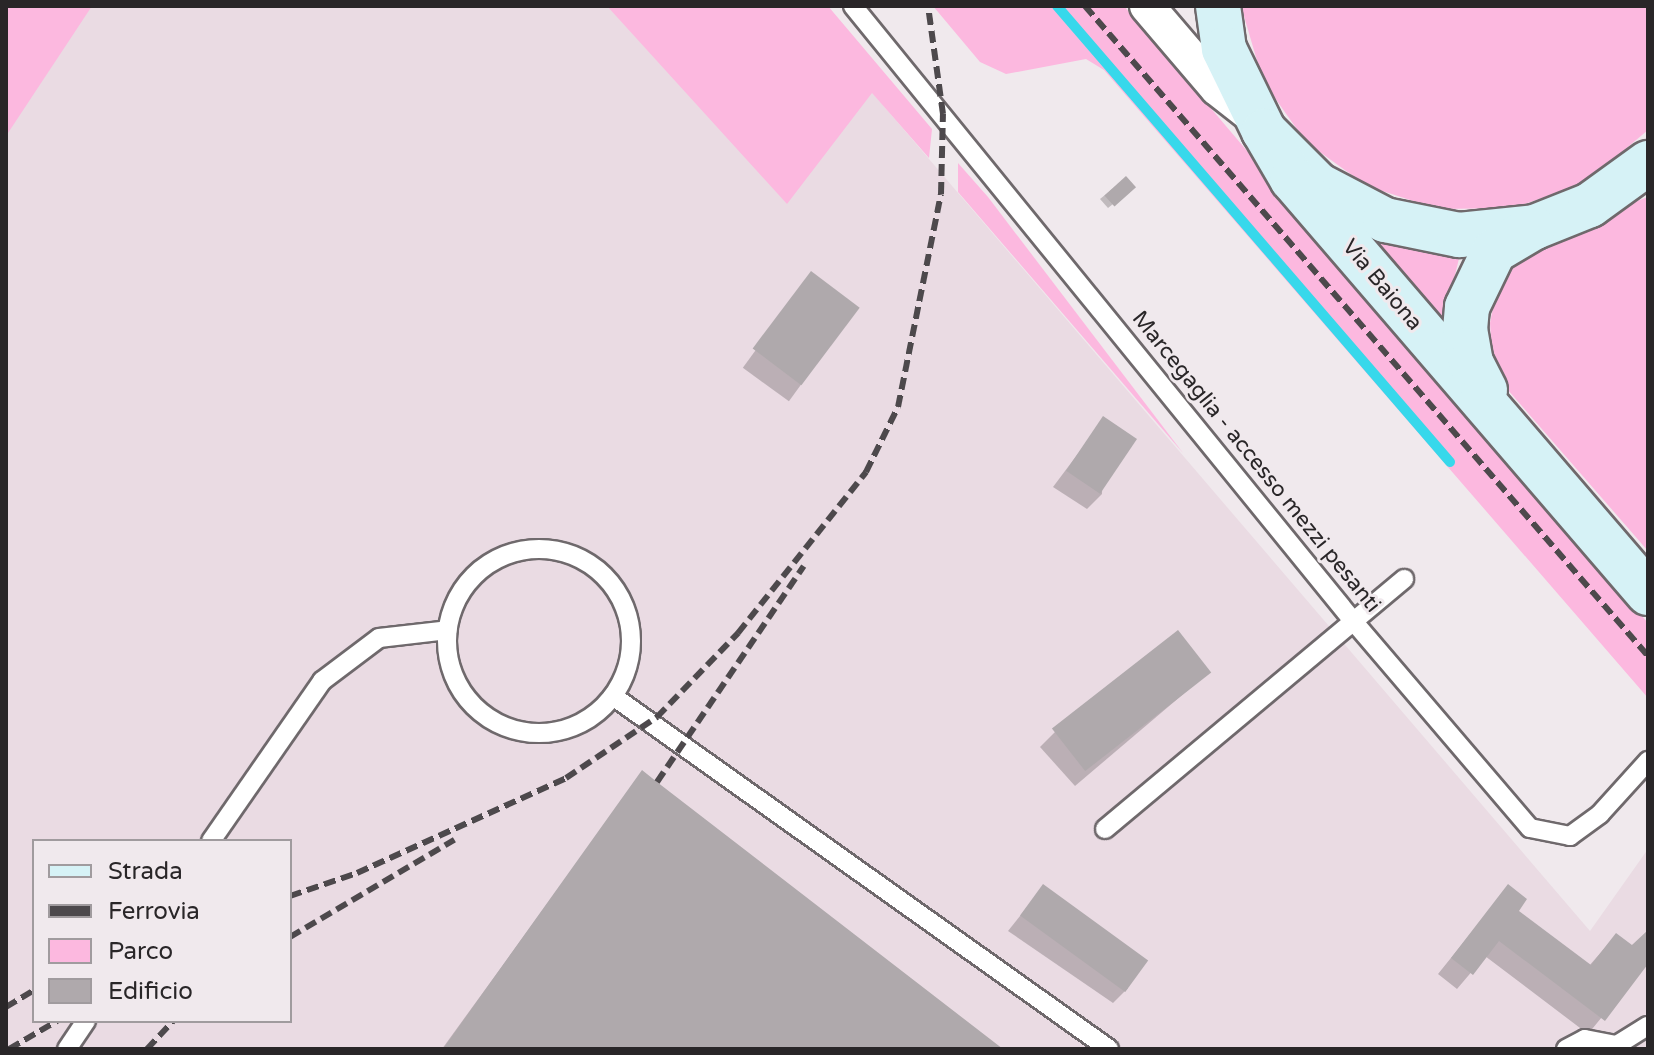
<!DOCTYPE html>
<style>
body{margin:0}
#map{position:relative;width:1654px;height:1055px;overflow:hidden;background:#f0e9ed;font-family:"Varela Round",sans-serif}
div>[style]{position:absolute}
.built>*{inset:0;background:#eadbe3}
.green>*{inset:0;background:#fcb8df}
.shadow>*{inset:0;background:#0003;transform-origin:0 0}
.stream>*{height:10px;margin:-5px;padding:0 5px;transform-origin:5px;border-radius:5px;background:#37d8eb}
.building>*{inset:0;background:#afa9ac;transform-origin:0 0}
.roads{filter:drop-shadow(2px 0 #6f696c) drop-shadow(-2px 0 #6f696c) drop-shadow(0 2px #6f696c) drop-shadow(0 -2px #6f696c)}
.service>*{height:18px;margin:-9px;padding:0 9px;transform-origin:9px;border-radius:9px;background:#fff}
.service>.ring{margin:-9px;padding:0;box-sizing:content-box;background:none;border:18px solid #fff;border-radius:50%}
.minor>*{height:34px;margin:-17px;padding:0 17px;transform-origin:17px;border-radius:17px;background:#fff}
.secondary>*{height:44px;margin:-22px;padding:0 22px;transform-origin:22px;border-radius:22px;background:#d6f2f6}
.rail>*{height:6px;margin-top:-3px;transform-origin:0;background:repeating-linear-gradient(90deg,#4d494c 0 12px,transparent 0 18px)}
span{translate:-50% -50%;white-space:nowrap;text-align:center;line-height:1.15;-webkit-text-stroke:6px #f0e9ed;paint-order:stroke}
.street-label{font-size:22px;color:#292628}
.frame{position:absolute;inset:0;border:8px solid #292628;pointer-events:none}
.legend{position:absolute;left:32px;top:839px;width:260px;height:184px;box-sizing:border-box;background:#f0e9ed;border:2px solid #a09b9e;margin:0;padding:10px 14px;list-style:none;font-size:24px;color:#292628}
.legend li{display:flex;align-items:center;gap:16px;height:40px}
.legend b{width:40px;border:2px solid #a09b9e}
</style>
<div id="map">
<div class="built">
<i style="clip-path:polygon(evenodd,6px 6px,798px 6px,1590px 931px,1648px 849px,1648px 1049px,6px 1049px,6px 6px,34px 841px,290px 841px,290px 1021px,34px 1021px,34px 841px)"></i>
</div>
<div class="green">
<i style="clip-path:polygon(6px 6px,92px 6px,6px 136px)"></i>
<i style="clip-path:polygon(607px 6px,828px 6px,932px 129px,929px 158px,872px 93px,787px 204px)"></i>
<i style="clip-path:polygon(933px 6px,1124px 6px,1648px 623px,1648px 698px,1104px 70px,1086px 59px,1006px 74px,980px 62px)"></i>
<i style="clip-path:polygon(1241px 6px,1648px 6px,1648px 130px,1585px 183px,1513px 208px,1438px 209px,1367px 186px,1306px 142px,1263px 81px)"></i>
<i style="clip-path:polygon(958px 163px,988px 197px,1183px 453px,958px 192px)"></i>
<i style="clip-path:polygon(1648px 197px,1648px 551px,1507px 389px,1492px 354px,1490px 323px,1500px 272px,1596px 216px)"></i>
<i style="clip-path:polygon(1355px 222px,1462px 246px,1443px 325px)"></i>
</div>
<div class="shadow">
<i style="clip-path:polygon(1126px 178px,1128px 192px,1108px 208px,1100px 199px)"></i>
<i style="left:811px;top:274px;width:57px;height:116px;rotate:36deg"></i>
<i style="clip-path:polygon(1104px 419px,1102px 494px,1087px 509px,1053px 487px)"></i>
<i style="clip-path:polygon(1208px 673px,1075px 786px,1040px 747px,1055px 732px)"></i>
<i style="clip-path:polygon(642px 773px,1001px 1049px,442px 1049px)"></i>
<i style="clip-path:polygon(1043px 887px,1128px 988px,1113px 1003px,1008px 931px)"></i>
<i style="clip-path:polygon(1508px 887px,1516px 911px,1589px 966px,1616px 935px,1631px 946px,1648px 933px,1648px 961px,1588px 1034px,1485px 956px,1457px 989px,1438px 974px)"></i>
</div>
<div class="stream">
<i style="left:1057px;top:6px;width:602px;rotate:49.24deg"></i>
</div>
<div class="building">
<i style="left:1126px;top:176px;width:15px;height:29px;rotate:48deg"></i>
<i style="left:811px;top:271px;width:61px;height:97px;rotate:37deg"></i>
<i style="left:1103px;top:416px;width:41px;height:66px;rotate:34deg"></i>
<i style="left:1178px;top:630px;width:54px;height:160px;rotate:52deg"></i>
<i style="clip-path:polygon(642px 770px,657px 782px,1003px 1049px,443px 1049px)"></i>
<i style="left:1043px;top:884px;width:130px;height:39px;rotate:36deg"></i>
<i style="clip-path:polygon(1508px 884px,1527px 899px,1519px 911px,1591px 965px,1616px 933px,1632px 945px,1648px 930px,1648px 964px,1605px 1021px,1499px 941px,1473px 975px,1451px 958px)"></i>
</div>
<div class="roads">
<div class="service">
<i style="left:853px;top:6px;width:794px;rotate:50.88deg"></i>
<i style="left:1354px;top:622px;width:271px;rotate:49.5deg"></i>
<i style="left:1530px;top:828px;width:41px;rotate:11.3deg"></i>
<i style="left:1570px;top:836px;width:37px;rotate:-36deg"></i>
<i style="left:1600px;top:814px;width:72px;rotate:-47.8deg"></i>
<i class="ring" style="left:447px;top:549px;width:166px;height:166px"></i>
<i style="left:613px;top:696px;width:609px;rotate:35.44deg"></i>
<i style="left:1105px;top:829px;width:390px;rotate:-39.9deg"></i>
<i style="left:211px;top:841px;width:195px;rotate:-55.2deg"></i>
<i style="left:322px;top:681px;width:71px;rotate:-37deg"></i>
<i style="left:379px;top:638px;width:69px;rotate:-6.6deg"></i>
<i style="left:67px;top:1049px;width:34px;rotate:-56deg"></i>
<i style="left:1566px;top:1049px;width:21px;rotate:-28deg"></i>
<i style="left:1585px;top:1039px;width:33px;rotate:11deg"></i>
<i style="left:1617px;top:1045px;width:36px;rotate:-32deg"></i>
</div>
<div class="minor">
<i style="left:1147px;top:6px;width:108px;rotate:49.5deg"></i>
<i style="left:1217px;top:88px;width:47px;rotate:38.1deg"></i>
</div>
<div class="secondary">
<i style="left:1218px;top:6px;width:43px;rotate:82.1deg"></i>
<i style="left:1224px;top:49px;width:91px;rotate:64deg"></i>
<i style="left:1264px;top:131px;width:76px;rotate:45deg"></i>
<i style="left:1318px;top:185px;width:76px;rotate:27.6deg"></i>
<i style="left:1385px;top:220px;width:76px;rotate:11.5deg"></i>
<i style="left:1459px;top:235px;width:76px;rotate:-6deg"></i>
<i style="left:1535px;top:227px;width:59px;rotate:-21.8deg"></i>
<i style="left:1590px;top:205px;width:72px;rotate:-35.9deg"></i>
<i style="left:1264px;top:131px;width:56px;rotate:59.7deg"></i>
<i style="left:1292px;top:179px;width:546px;rotate:49.31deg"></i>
<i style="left:1485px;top:390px;width:30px;rotate:-117deg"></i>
<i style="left:1471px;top:363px;width:34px;rotate:-100deg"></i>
<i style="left:1465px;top:330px;width:23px;rotate:-85deg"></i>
<i style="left:1467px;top:307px;width:62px;rotate:-64.3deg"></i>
<i style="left:1494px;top:251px;width:45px;rotate:-30.5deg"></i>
</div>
</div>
<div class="rail">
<i style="left:1085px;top:6px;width:860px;rotate:49.1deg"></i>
<i style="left:657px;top:782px;width:261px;rotate:-55.8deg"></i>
<i style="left:290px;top:896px;width:71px;rotate:-18.9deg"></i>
<i style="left:357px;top:873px;width:230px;rotate:-24.4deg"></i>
<i style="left:566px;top:778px;width:110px;rotate:-33.8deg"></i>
<i style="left:657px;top:717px;width:117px;rotate:-46deg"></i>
<i style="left:738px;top:633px;width:206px;rotate:-51.5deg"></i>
<i style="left:866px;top:472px;width:72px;rotate:-63.8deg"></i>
<i style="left:898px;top:407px;width:217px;rotate:-78.6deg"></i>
<i style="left:941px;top:194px;width:80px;rotate:-88.6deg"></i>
<i style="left:943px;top:114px;width:109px;rotate:-97.9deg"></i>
<i style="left:290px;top:937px;width:191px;rotate:-30.6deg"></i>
<i style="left:6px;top:1007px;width:33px;rotate:-31deg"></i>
<i style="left:9px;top:1049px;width:56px;rotate:-30.3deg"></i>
<i style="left:147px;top:1049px;width:38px;rotate:-47deg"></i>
</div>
<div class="street-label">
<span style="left:1382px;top:285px;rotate:50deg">Via Baiona</span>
<span style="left:1256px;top:462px;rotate:51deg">Marcegaglia - accesso mezzi pesanti</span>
</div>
<div class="frame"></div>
<ul class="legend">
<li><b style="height:10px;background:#d6f2f6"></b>Strada</li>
<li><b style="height:10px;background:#4d494c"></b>Ferrovia</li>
<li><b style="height:22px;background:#fcb8df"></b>Parco</li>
<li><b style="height:22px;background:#afa9ac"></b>Edificio</li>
</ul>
</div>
